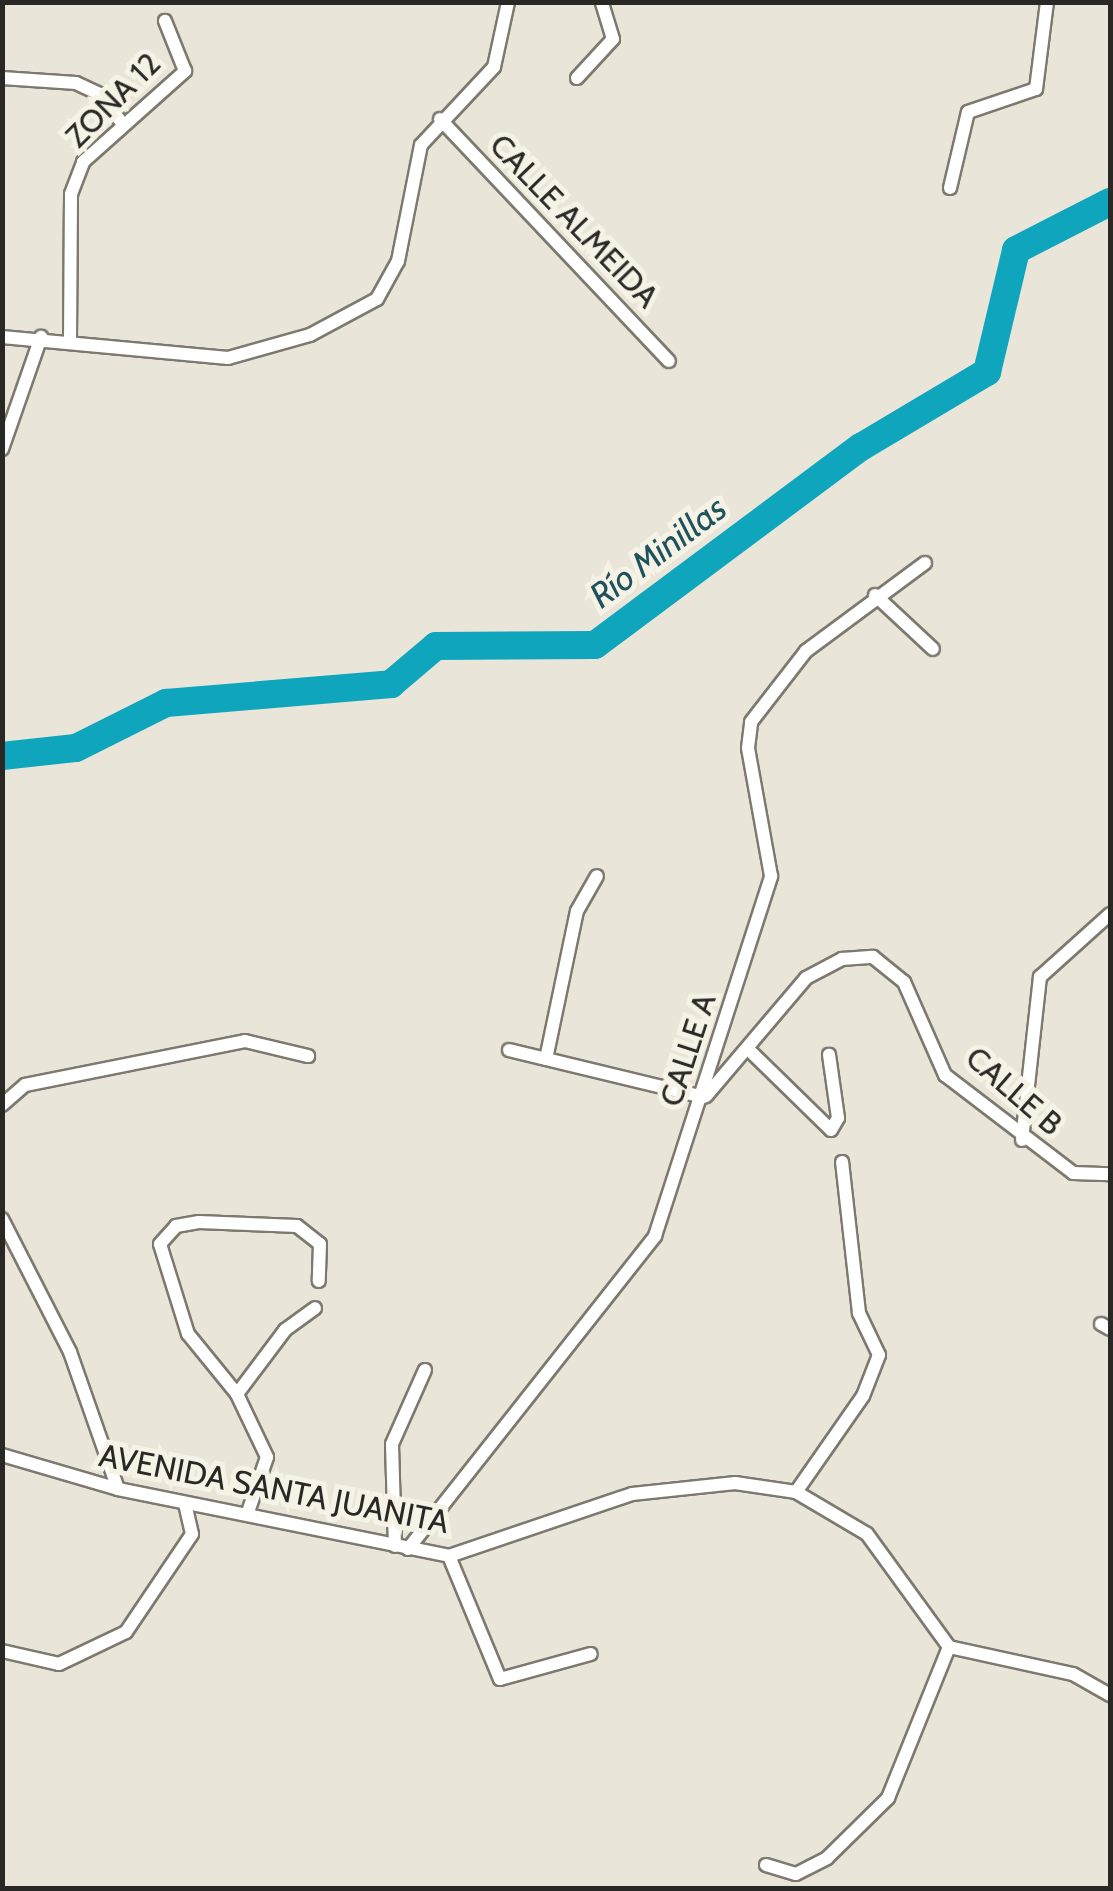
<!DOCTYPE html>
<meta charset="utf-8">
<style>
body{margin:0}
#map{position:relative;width:1113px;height:1891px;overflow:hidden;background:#e9e5d9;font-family:Cabin,sans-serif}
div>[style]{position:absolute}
.river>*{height:28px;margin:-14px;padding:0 14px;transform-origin:14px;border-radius:14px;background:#0fa5bc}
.roads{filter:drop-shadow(2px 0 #7d796f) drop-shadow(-2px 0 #7d796f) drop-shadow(0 2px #7d796f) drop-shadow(0 -2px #7d796f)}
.minor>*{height:12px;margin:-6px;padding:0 6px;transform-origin:6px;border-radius:6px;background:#fff}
span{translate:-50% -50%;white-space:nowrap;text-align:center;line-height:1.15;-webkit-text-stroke:10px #f6f2e6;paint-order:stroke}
.street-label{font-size:32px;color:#2a2824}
.water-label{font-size:35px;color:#1e535d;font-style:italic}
.frame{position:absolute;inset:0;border:5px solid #2a2824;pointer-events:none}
</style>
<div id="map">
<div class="river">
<i style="left:2px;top:756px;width:74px;rotate:-6.2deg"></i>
<i style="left:76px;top:748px;width:101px;rotate:-26.6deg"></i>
<i style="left:166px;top:703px;width:226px;rotate:-4.8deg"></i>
<i style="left:391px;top:684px;width:59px;rotate:-40.2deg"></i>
<i style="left:436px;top:646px;width:159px;rotate:-0.4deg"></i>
<i style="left:595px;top:645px;width:332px;rotate:-36.7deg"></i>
<i style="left:861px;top:447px;width:147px;rotate:-30.8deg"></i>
<i style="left:987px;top:372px;width:125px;rotate:-76.6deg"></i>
<i style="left:1016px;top:250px;width:106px;rotate:-27.1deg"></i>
</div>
<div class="roads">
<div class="minor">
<i style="left:2px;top:78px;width:74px;rotate:3.9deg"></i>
<i style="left:76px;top:83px;width:26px;rotate:25deg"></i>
<i style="left:100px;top:94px;width:39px;rotate:53deg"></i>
<i style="left:577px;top:78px;width:53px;rotate:-47.3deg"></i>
<i style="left:613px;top:39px;width:39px;rotate:-107deg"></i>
<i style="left:440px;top:119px;width:333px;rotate:46.6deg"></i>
<i style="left:950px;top:188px;width:78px;rotate:-76.7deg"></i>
<i style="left:968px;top:112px;width:72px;rotate:-18.7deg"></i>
<i style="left:1036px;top:89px;width:88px;rotate:-82.8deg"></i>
<i style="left:2px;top:337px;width:227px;rotate:5.3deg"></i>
<i style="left:228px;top:358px;width:85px;rotate:-15.7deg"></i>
<i style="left:310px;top:335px;width:76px;rotate:-28.2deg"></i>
<i style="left:377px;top:299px;width:43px;rotate:-61.1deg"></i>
<i style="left:398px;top:261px;width:118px;rotate:-78.8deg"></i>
<i style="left:421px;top:145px;width:107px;rotate:-46.9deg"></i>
<i style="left:494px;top:67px;width:66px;rotate:-77.8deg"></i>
<i style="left:70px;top:339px;width:145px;rotate:-89.6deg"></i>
<i style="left:71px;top:194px;width:34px;rotate:-69deg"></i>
<i style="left:83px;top:162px;width:137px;rotate:-41.7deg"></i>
<i style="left:185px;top:71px;width:54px;rotate:-111.8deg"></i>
<i style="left:2px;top:449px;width:119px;rotate:-70.8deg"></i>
<i style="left:875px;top:595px;width:79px;rotate:43deg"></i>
<i style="left:747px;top:1048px;width:117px;rotate:44.3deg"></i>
<i style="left:831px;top:1130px;width:14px;rotate:-60deg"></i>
<i style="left:838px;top:1118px;width:64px;rotate:-98.1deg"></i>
<i style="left:509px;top:1050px;width:200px;rotate:13.6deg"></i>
<i style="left:546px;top:1059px;width:151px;rotate:-78.2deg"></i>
<i style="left:577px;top:911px;width:40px;rotate:-60.3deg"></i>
<i style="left:706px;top:1096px;width:155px;rotate:-49.7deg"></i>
<i style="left:806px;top:978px;width:41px;rotate:-27.8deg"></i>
<i style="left:842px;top:959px;width:31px;rotate:-4deg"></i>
<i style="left:873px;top:957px;width:40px;rotate:39deg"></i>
<i style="left:904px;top:982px;width:102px;rotate:66.2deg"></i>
<i style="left:945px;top:1075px;width:161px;rotate:37.4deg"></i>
<i style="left:1073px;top:1173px;width:37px;rotate:2deg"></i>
<i style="left:2px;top:1105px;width:30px;rotate:-41deg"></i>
<i style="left:25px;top:1085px;width:224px;rotate:-11.3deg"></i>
<i style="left:245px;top:1041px;width:65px;rotate:13.4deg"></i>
<i style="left:1022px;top:1140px;width:164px;rotate:-83.7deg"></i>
<i style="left:1040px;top:977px;width:94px;rotate:-42deg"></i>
<i style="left:2px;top:1219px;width:149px;rotate:62.9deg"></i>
<i style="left:70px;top:1352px;width:145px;rotate:70.7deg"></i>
<i style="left:1101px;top:1324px;width:10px;rotate:29deg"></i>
<i style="left:237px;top:1394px;width:80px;rotate:-53.1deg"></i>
<i style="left:285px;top:1330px;width:37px;rotate:-36deg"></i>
<i style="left:2px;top:1455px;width:121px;rotate:16.3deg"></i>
<i style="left:118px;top:1489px;width:338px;rotate:11.4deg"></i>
<i style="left:449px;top:1556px;width:193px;rotate:-18.7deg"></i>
<i style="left:632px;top:1494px;width:104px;rotate:-6.1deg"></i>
<i style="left:735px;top:1483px;width:62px;rotate:8.4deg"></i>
<i style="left:796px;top:1492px;width:82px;rotate:30.6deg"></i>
<i style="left:867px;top:1534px;width:140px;rotate:54deg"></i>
<i style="left:949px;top:1647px;width:127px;rotate:12.3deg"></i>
<i style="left:1073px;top:1674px;width:43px;rotate:29.6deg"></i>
<i style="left:796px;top:1492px;width:117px;rotate:-55.1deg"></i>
<i style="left:863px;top:1396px;width:44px;rotate:-68.7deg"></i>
<i style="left:879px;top:1355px;width:47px;rotate:-115.5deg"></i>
<i style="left:859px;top:1313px;width:152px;rotate:-96.4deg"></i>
<i style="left:248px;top:1512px;width:58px;rotate:-70.9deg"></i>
<i style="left:267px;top:1457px;width:70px;rotate:-115.5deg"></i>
<i style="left:237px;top:1394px;width:77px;rotate:-129.2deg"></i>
<i style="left:188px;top:1334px;width:94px;rotate:-107.3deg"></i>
<i style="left:160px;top:1244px;width:24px;rotate:-48deg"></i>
<i style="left:176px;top:1226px;width:23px;rotate:-10deg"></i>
<i style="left:199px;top:1222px;width:98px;rotate:2.3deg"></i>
<i style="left:297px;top:1226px;width:29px;rotate:38deg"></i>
<i style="left:320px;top:1244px;width:37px;rotate:92deg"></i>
<i style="left:395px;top:1546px;width:102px;rotate:-91.7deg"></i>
<i style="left:392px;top:1444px;width:81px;rotate:-66deg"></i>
<i style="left:408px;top:1549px;width:399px;rotate:-51.7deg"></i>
<i style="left:655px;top:1236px;width:378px;rotate:-72.1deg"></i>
<i style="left:771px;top:876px;width:130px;rotate:-100.2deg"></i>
<i style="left:748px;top:748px;width:26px;rotate:-83deg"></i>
<i style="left:751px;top:722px;width:90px;rotate:-52.2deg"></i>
<i style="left:806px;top:651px;width:148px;rotate:-36.5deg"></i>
<i style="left:449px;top:1556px;width:133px;rotate:67.5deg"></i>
<i style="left:500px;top:1679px;width:94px;rotate:-15.4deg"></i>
<i style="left:2px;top:1651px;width:58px;rotate:12.8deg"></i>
<i style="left:59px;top:1664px;width:74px;rotate:-25.5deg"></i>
<i style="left:126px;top:1632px;width:118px;rotate:-56deg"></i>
<i style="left:192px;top:1534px;width:31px;rotate:-103deg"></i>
<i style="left:766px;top:1865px;width:31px;rotate:17deg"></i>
<i style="left:796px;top:1874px;width:35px;rotate:-27deg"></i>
<i style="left:827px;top:1858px;width:86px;rotate:-44.5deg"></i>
<i style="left:888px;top:1798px;width:163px;rotate:-68deg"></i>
</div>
</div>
<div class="street-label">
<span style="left:113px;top:100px;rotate:-45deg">ZONA 12</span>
<span style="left:574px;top:221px;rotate:46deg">CALLE ALMEIDA</span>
<span style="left:688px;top:1050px;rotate:-72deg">CALLE A</span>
<span style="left:1014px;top:1091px;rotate:41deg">CALLE B</span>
<span style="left:274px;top:1489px;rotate:11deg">AVENIDA SANTA JUANITA</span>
</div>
<div class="water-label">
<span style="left:658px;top:552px;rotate:-37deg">Río Minillas</span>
</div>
<div class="frame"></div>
</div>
